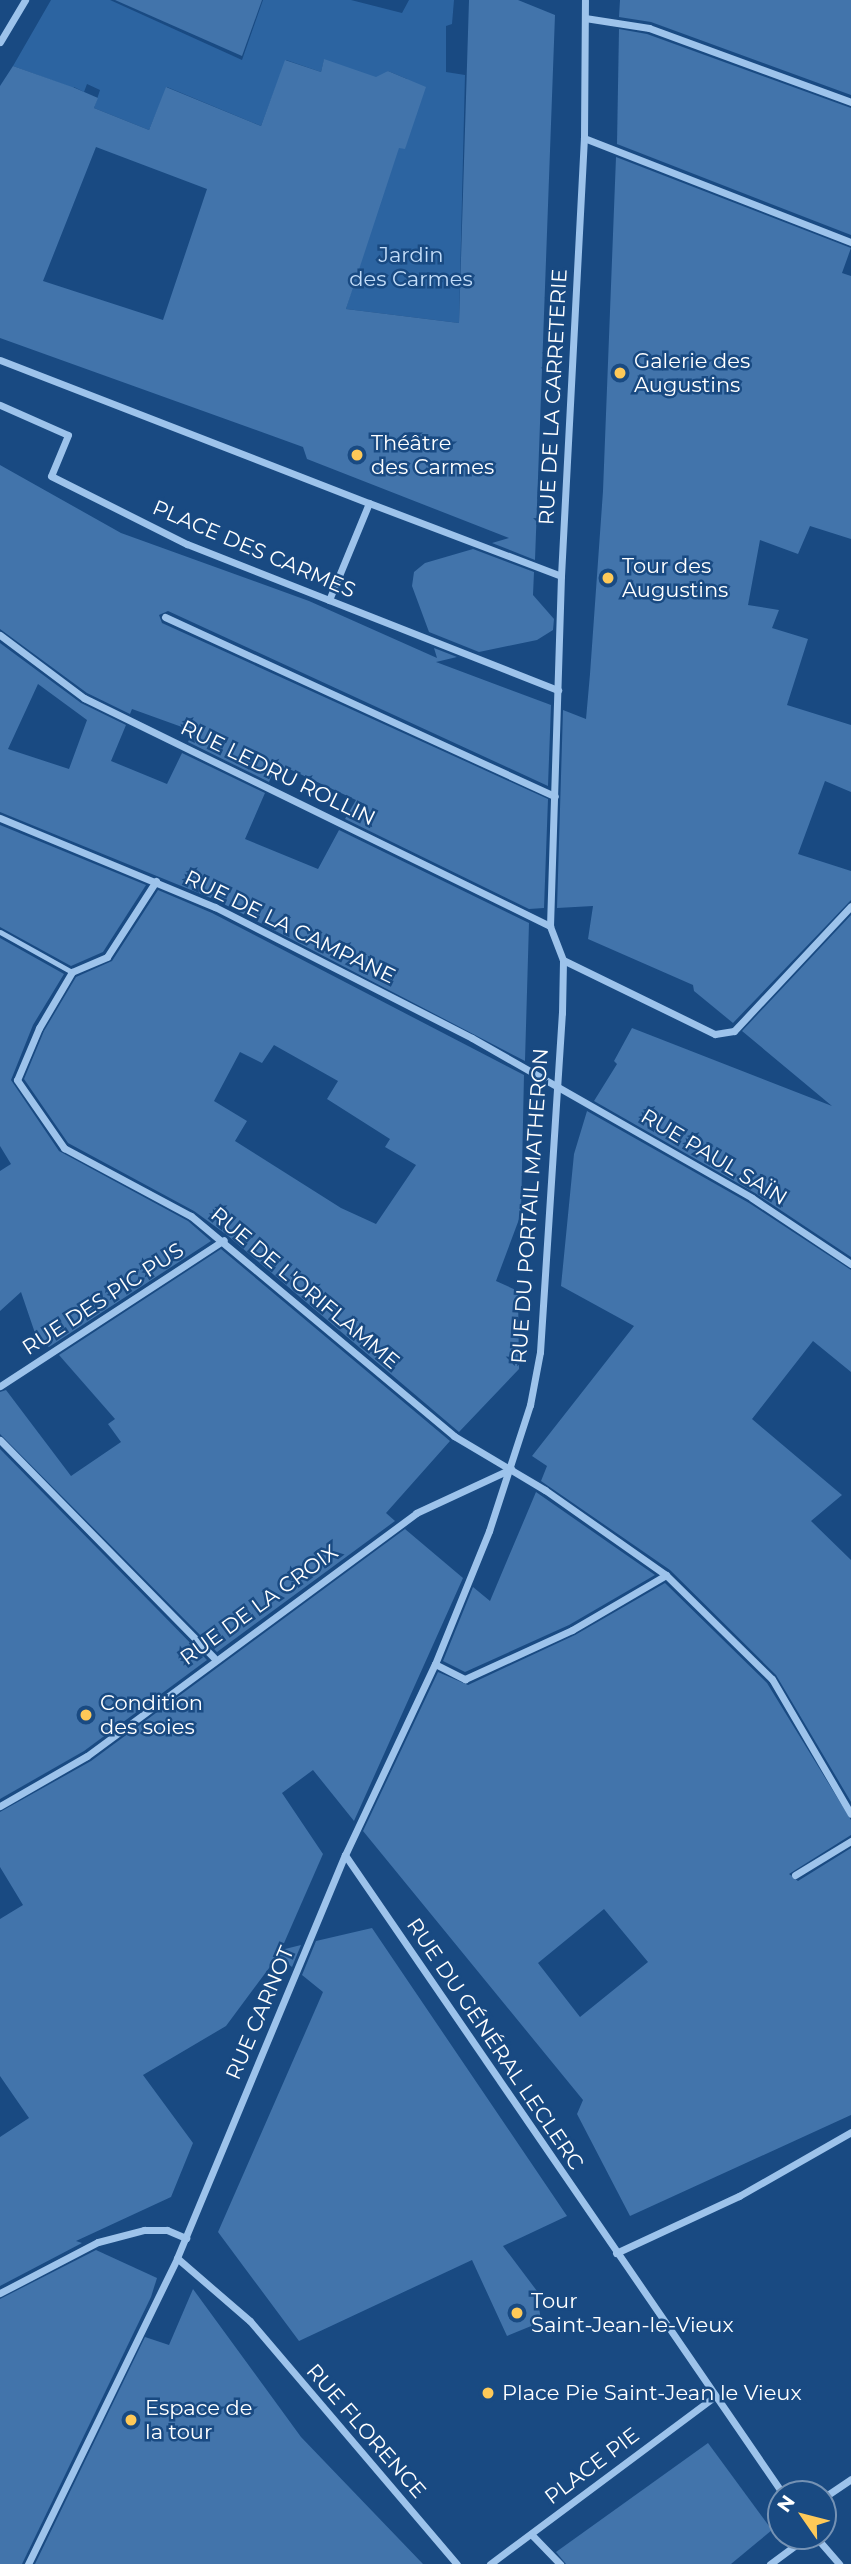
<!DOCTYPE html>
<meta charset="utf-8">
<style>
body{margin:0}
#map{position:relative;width:851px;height:2564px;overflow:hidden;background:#194a82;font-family:Montserrat,sans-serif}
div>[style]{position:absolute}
.green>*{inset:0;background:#2c64a1}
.building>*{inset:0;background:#4274ab}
.lane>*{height:5px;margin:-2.5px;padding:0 2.5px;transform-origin:2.5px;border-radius:2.5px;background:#9dc3eb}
.street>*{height:7px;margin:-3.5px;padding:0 3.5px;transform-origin:3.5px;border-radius:3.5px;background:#9dc3eb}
.dots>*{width:19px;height:19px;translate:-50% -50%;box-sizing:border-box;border:4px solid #194a82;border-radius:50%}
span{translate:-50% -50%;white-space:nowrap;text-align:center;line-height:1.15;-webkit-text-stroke:5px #194a82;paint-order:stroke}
.park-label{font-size:21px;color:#c2dcf8}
.poi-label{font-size:21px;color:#fff}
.left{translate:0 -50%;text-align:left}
.street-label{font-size:21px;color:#fff}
.north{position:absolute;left:767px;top:2480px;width:70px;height:70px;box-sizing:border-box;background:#194a82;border:2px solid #7592b4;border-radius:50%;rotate:305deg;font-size:19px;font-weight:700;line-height:28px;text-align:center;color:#fff}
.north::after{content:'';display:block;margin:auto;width:24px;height:32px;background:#fec958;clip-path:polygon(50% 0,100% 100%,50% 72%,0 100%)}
</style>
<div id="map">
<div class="green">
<i style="clip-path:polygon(51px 0,110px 0,242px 60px,263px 0,351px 0,402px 13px,409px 0,454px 0,452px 24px,446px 26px,446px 72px,465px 75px,459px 323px,346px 309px,409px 96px,407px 79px,388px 71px,373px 86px,324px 60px,321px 72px,286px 60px,261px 126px,167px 87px,149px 130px,94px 108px,100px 90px,87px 84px,84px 92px,74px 87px,70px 98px,65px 85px,13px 66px)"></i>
</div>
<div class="building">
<i style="clip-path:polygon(115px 0,262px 0,242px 56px)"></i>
<i style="clip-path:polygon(evenodd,469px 0,518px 0,555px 15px,535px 560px,492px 543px,509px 538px,307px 459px,303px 447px,0 338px,0 86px,13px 66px,75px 88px,98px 98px,94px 108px,149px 130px,166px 87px,261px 126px,285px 60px,321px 72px,324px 59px,376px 77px,388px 71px,426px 87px,405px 149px,399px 148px,346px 309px,459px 323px,469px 0,96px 147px,207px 189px,163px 320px,43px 281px,96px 147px)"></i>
<i style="clip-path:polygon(620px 0,851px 0,851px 95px,651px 22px,619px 17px)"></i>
<i style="clip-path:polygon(619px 29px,647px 34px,851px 108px,851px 235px,617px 144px)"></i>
<i style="clip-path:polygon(616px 157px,851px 248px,842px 273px,851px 276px,851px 539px,810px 526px,798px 554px,760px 540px,748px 605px,779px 610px,772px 628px,808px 639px,787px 705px,851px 725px,851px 792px,825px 781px,798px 854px,851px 871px,851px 900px,733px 1023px,694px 991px,693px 985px,588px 939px,593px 906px,557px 908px,563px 710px,586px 719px,590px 674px,603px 491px)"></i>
<i style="clip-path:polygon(0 465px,121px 533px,309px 601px,437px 658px,434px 648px,457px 657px,436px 662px,551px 705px,548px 786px,168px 611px,159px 615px,162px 623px,548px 799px,544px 908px,529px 909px,345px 819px,356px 800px,285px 767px,283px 774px,275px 768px,269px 782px,188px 742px,193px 731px,132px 709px,130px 714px,87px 693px,0 629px)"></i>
<i style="clip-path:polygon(473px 549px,534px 572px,533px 595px,554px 619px,553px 630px,537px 640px,479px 652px,429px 632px,412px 586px,414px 572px,425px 563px)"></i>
<i style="clip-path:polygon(evenodd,0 643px,81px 703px,126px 725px,111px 761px,167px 784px,182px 753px,265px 793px,245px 839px,318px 869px,339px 830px,529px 923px,525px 1061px,218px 901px,0 812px,0 643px,38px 684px,87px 720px,69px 769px,8px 749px,38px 684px)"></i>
<i style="clip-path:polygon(0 825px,146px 885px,103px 952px,71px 966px,0 927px)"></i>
<i style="clip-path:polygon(evenodd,158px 890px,212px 913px,524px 1075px,521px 1214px,496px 1281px,518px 1291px,519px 1369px,459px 1432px,227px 1235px,194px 1211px,68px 1143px,24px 1079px,44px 1031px,76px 977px,112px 961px,158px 890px,274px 1045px,338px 1081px,327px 1099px,390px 1139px,385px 1147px,416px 1165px,376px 1224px,341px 1208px,235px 1141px,247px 1121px,214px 1101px,240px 1052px,262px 1063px,274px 1045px)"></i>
<i style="clip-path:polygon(851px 915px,851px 1257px,755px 1193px,594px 1101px,617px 1064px,614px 1061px,632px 1028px,832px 1106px,742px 1031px)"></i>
<i style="clip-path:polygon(0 938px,64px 974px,33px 1025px,11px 1080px,59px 1151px,188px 1221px,211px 1241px,49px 1347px,37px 1339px,21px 1292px,0 1311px,0 1171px,11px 1164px,0 1146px)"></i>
<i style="clip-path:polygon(587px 1111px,749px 1203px,851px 1270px,851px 1372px,813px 1341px,752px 1419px,842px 1495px,811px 1521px,851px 1560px,851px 1802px,776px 1675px,670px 1570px,541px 1481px,547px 1466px,532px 1456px,634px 1326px,561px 1286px,574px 1154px)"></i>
<i style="clip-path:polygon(221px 1249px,450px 1441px,386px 1513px,395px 1521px,217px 1652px,0 1434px,0 1392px,6px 1390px,71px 1476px,121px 1442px,108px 1424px,115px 1419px,59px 1355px)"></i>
<i style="clip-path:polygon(0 1449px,207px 1660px,84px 1751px,0 1799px)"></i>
<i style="clip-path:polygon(536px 1492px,655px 1575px,569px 1625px,465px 1672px,443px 1661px,473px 1587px,490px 1601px)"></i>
<i style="clip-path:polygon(405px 1529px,463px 1578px,354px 1821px,313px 1770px,282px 1793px,323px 1854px,281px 1950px,301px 1945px,292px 1967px,278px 1956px,226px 2026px,143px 2075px,193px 2143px,171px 2197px,76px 2241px,82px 2243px,0 2286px,0 2137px,29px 2118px,0 2076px,0 1919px,23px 1905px,0 1867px,0 1812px,91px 1761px)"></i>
<i style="clip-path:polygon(evenodd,665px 1583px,767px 1683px,851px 1820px,851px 1835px,789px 1874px,798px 1881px,851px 1848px,851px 2115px,630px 2216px,577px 2114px,583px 2100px,363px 1831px,438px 1672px,468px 1685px,575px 1635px,665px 1583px,604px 1909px,648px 1962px,580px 2017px,538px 1963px,604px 1909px)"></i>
<i style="clip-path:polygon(372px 1928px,567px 2216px,503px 2246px,537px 2291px,541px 2322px,507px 2336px,472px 2260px,299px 2341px,218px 2232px,323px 1992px,302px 1975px,316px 1941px)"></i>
<i style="clip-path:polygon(96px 2250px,157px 2278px,151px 2297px,22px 2564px,0 2564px,0 2299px)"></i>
<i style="clip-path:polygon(193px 2289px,301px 2437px,423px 2564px,35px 2564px,145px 2337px,169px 2345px)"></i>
<i style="clip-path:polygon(708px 2443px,772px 2530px,731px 2564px,566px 2564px,556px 2552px)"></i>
</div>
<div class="lane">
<i style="left:0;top:932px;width:82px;rotate:29.1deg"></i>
</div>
<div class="street">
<i style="left:585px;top:18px;width:65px;rotate:8.9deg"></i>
<i style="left:649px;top:28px;width:215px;rotate:20.1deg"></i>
<i style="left:0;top:42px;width:49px;rotate:-59.2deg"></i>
<i style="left:584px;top:138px;width:287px;rotate:21.3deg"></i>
<i style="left:0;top:360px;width:396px;rotate:21.2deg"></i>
<i style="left:0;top:405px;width:74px;rotate:23.8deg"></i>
<i style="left:68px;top:435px;width:44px;rotate:112.5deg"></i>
<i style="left:51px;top:476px;width:152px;rotate:26.6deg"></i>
<i style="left:187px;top:544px;width:399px;rotate:21.5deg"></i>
<i style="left:329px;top:600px;width:105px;rotate:-67.6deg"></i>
<i style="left:369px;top:503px;width:205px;rotate:20.8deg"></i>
<i style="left:165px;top:617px;width:429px;rotate:24.7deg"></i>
<i style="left:0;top:635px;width:105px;rotate:36.9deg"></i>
<i style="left:84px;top:698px;width:519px;rotate:26.07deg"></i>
<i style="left:0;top:818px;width:233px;rotate:22.5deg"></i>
<i style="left:215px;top:907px;width:288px;rotate:27deg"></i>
<i style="left:472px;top:1038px;width:322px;rotate:29.7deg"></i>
<i style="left:752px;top:1198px;width:119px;rotate:33.7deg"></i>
<i style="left:156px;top:881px;width:90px;rotate:122.8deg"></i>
<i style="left:107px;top:957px;width:38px;rotate:157deg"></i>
<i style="left:72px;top:972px;width:65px;rotate:120.5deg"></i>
<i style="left:39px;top:1028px;width:56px;rotate:112.9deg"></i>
<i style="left:17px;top:1080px;width:83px;rotate:55.3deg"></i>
<i style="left:64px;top:1148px;width:144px;rotate:28.2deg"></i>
<i style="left:191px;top:1216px;width:343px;rotate:39.9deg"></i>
<i style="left:454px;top:1436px;width:106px;rotate:30.7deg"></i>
<i style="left:545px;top:1490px;width:148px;rotate:35.1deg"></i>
<i style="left:666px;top:1575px;width:148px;rotate:44.5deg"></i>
<i style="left:772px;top:1679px;width:156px;rotate:59.7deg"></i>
<i style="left:563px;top:960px;width:169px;rotate:26deg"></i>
<i style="left:715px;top:1034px;width:19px;rotate:-9deg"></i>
<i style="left:734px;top:1031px;width:171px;rotate:-46.9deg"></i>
<i style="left:0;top:1386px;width:267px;rotate:-33.1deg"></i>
<i style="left:0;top:1440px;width:305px;rotate:45.5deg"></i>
<i style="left:435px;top:1664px;width:34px;rotate:27deg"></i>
<i style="left:465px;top:1679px;width:118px;rotate:-24.6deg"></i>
<i style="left:572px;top:1630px;width:109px;rotate:-30.3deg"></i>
<i style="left:0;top:1806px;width:100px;rotate:-29.9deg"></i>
<i style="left:87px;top:1756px;width:409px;rotate:-36.4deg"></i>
<i style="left:416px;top:1513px;width:105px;rotate:-24.9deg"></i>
<i style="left:345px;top:1855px;width:775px;rotate:55.57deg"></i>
<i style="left:795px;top:1875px;width:66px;rotate:-31.3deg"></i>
<i style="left:616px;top:2253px;width:136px;rotate:-24.9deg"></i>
<i style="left:739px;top:2196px;width:129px;rotate:-29.7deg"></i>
<i style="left:177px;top:2258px;width:96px;rotate:40.8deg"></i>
<i style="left:250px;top:2321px;width:319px;rotate:49.6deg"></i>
<i style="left:0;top:2293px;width:110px;rotate:-27.5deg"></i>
<i style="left:98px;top:2242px;width:48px;rotate:-14.6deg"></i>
<i style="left:144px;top:2230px;width:23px"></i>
<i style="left:167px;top:2230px;width:21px;rotate:23deg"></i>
<i style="left:823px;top:2498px;width:34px;rotate:-34deg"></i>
<i style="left:531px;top:2534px;width:42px;rotate:46deg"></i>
<i style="left:815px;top:2536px;width:37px;rotate:49deg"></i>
<i style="left:28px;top:2564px;width:340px;rotate:-64deg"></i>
<i style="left:177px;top:2258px;width:437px;rotate:-67.4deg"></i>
<i style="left:345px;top:1855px;width:211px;rotate:-64.8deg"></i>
<i style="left:435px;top:1664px;width:144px;rotate:-67.9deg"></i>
<i style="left:489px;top:1531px;width:133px;rotate:-72deg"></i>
<i style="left:530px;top:1405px;width:54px;rotate:-79.3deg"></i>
<i style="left:540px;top:1352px;width:340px;rotate:-86.3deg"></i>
<i style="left:562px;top:1013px;width:53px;rotate:-88.9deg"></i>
<i style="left:563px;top:960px;width:36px;rotate:-111deg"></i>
<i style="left:550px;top:926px;width:350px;rotate:-88.2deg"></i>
<i style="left:561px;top:576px;width:439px;rotate:-87deg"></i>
<i style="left:584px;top:138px;width:138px;rotate:-89.6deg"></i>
<i style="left:490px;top:2564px;width:279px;rotate:-36.7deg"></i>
<i style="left:770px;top:2564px;width:47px;rotate:-36.4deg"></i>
</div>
<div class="dots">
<i style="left:620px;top:373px;background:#fec958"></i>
<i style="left:357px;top:455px;background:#fec958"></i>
<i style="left:608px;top:578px;background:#fec958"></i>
<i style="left:86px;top:1715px;background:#fec958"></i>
<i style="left:517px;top:2313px;background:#fec958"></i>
<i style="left:488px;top:2393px;background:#fec958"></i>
<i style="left:131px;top:2420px;background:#fec958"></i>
</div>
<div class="park-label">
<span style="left:411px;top:267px">Jardin<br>des Carmes</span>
</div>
<div class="poi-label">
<span class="left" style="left:634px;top:373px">Galerie des<br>Augustins</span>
<span class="left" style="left:371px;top:455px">Théâtre<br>des Carmes</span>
<span class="left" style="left:622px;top:578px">Tour des<br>Augustins</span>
<span class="left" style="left:100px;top:1715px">Condition<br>des soies</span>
<span class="left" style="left:531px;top:2313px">Tour<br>Saint-Jean-le-Vieux</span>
<span class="left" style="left:502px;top:2393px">Place Pie Saint-Jean le Vieux</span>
<span class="left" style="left:145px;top:2420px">Espace de<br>la tour</span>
</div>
<div class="street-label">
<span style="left:553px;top:397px;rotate:-87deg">RUE DE LA CARRETERIE</span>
<span style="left:254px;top:549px;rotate:23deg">PLACE DES CARMES</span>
<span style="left:278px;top:773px;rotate:26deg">RUE LEDRU ROLLIN</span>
<span style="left:290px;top:927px;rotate:26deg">RUE DE LA CAMPANE</span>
<span style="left:714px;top:1157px;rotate:31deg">RUE PAUL SAÏN</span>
<span style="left:530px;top:1206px;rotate:-86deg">RUE DU PORTAIL MATHERON</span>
<span style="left:305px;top:1288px;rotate:40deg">RUE DE L'ORIFLAMME</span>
<span style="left:103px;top:1299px;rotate:-33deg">RUE DES PIC PUS</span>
<span style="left:259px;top:1605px;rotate:-36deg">RUE DE LA CROIX</span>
<span style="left:260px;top:2013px;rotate:-67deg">RUE CARNOT</span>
<span style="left:495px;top:2044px;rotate:56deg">RUE DU GÉNÉRAL LECLERC</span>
<span style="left:366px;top:2431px;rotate:49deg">RUE FLORENCE</span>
<span style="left:592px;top:2466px;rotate:-37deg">PLACE PIE</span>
</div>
<div class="north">N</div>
</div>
